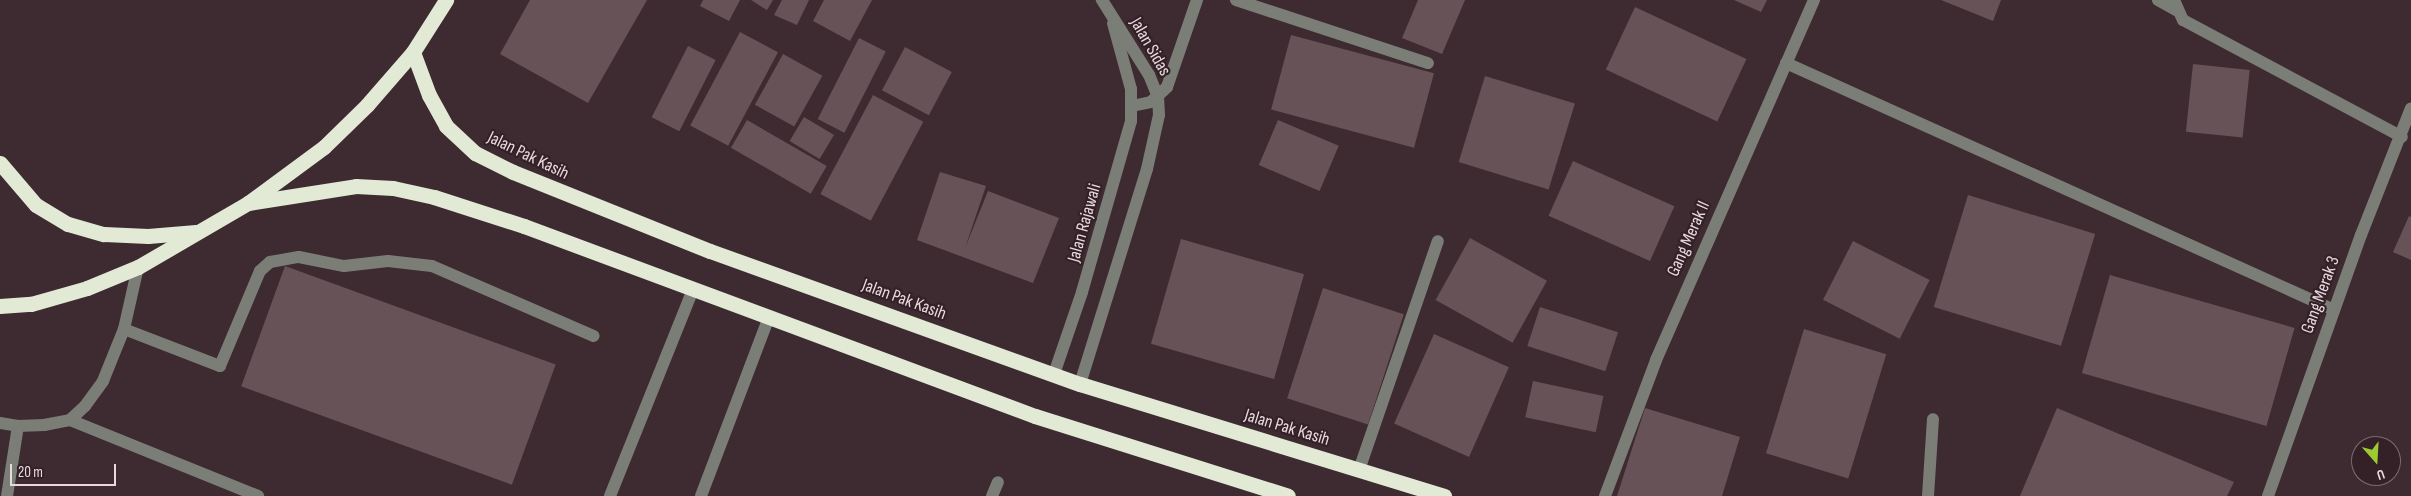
<!DOCTYPE html>
<style>
body{margin:0}
#map{position:relative;width:2411px;height:496px;overflow:hidden;background:#3e2b31;font-family:"Sofia Sans Condensed",sans-serif}
div>[style]{position:absolute}
.building>*{inset:0;background:#675258;transform-origin:0 0}
.minor>*{height:12px;margin:-6px;padding:0 6px;transform-origin:6px;border-radius:6px;background:#7b7e76}
.highway>*{height:15px;margin:-7.5px;padding:0 7.5px;transform-origin:7.5px;border-radius:7.5px;background:#e2ead5}
span{translate:-50% -50%;white-space:nowrap;text-align:center;line-height:1.15;-webkit-text-stroke:4.5px #342127;paint-order:stroke}
.street-label{font-size:18px;color:#e7dade}
.north{position:absolute;left:2351px;top:436px;width:50px;height:50px;box-sizing:border-box;background:#342127;border:1px solid #7c6b70;border-radius:50%;rotate:161deg;font-size:14px;font-weight:700;line-height:20px;text-align:center;color:#e7dade}
.north::after{content:'';display:block;margin:auto;width:18px;height:22px;background:#9dca30;clip-path:polygon(50% 0,100% 100%,50% 72%,0 100%)}
.scale{position:absolute;left:10px;top:464px;width:106px;height:22px;box-sizing:border-box;border:2px solid #e7dade;border-top:0;padding-left:6px;font-size:15px;line-height:18px;white-space:nowrap;color:#e7dade;-webkit-text-stroke:4px #342127;paint-order:stroke}
</style>
<div id="map">
<div class="building">
<i style="clip-path:polygon(530px 0,647px 0,588px 103px,500px 54px)"></i>
<i style="clip-path:polygon(703px 0,740px 0,729px 21px,700px 6px)"></i>
<i style="clip-path:polygon(751px 0,773px 0,767px 10px)"></i>
<i style="clip-path:polygon(782px 0,809px 0,797px 25px,774px 15px)"></i>
<i style="clip-path:polygon(824px 0,872px 0,850px 41px,813px 21px)"></i>
<i style="clip-path:polygon(1418px 0,1465px 0,1442px 54px,1402px 38px)"></i>
<i style="clip-path:polygon(1734px 0,1767px 0,1761px 12px)"></i>
<i style="clip-path:polygon(1941px 0,2001px 0,1993px 21px)"></i>
<i style="left:1635px;top:7px;width:123px;height:69px;rotate:25deg"></i>
<i style="left:740px;top:32px;width:43px;height:106px;rotate:28deg"></i>
<i style="left:1291px;top:35px;width:148px;height:77px;rotate:15deg"></i>
<i style="left:859px;top:38px;width:30px;height:91px;rotate:27deg"></i>
<i style="left:688px;top:46px;width:31px;height:80px;rotate:27deg"></i>
<i style="left:905px;top:47px;width:53px;height:49px;rotate:28deg"></i>
<i style="left:783px;top:54px;width:45px;height:58px;rotate:29deg"></i>
<i style="left:2193px;top:64px;width:57px;height:68px;rotate:6deg"></i>
<i style="left:1485px;top:76px;width:94px;height:90px;rotate:17deg"></i>
<i style="left:873px;top:95px;width:57px;height:112px;rotate:28deg"></i>
<i style="left:804px;top:117px;width:35px;height:28px;rotate:31deg"></i>
<i style="left:747px;top:120px;width:92px;height:32px;rotate:30deg"></i>
<i style="left:1278px;top:120px;width:66px;height:49px;rotate:23deg"></i>
<i style="left:1573px;top:161px;width:111px;height:60px;rotate:24deg"></i>
<i style="clip-path:polygon(940px 172px,986px 186px,965px 248px,988px 191px,1059px 218px,1033px 283px,917px 240px)"></i>
<i style="left:1968px;top:195px;width:133px;height:117px;rotate:17deg"></i>
<i style="clip-path:polygon(2409px 216px,2411px 217px,2411px 260px,2393px 252px)"></i>
<i style="left:1470px;top:238px;width:88px;height:71px;rotate:29deg"></i>
<i style="left:1181px;top:239px;width:128px;height:109px;rotate:16deg"></i>
<i style="left:1853px;top:241px;width:86px;height:66px;rotate:27deg"></i>
<i style="left:285px;top:266px;width:288px;height:128px;rotate:20deg"></i>
<i style="left:2110px;top:275px;width:192px;height:102px;rotate:16deg"></i>
<i style="left:1323px;top:288px;width:85px;height:116px;rotate:18deg"></i>
<i style="left:1540px;top:307px;width:82px;height:41px;rotate:18deg"></i>
<i style="left:1804px;top:329px;width:86px;height:130px;rotate:17deg"></i>
<i style="left:1434px;top:334px;width:82px;height:98px;rotate:24deg"></i>
<i style="left:1533px;top:381px;width:72px;height:37px;rotate:12deg"></i>
<i style="clip-path:polygon(1645px 408px,1740px 437px,1722px 496px,1617px 496px)"></i>
<i style="clip-path:polygon(2057px 408px,2234px 482px,2227px 496px,2020px 496px)"></i>
</div>
<div class="minor">
<i style="left:1236px;top:0;width:202px;rotate:18.2deg"></i>
<i style="left:2158px;top:0;width:21px;rotate:29deg"></i>
<i style="left:2174px;top:0;width:22px;rotate:66deg"></i>
<i style="left:2183px;top:20px;width:248px;rotate:28.1deg"></i>
<i style="left:1786px;top:63px;width:601px;rotate:24.26deg"></i>
<i style="left:1132px;top:106px;width:19px;rotate:-12deg"></i>
<i style="left:1151px;top:102px;width:22px;rotate:-43deg"></i>
<i style="left:1167px;top:87px;width:92px;rotate:-71deg"></i>
<i style="left:124px;top:329px;width:103px;rotate:21.1deg"></i>
<i style="left:220px;top:366px;width:103px;rotate:-67.2deg"></i>
<i style="left:260px;top:271px;width:13px;rotate:-42deg"></i>
<i style="left:270px;top:262px;width:29px;rotate:-10deg"></i>
<i style="left:299px;top:257px;width:46px;rotate:11.3deg"></i>
<i style="left:344px;top:266px;width:44px;rotate:-6.5deg"></i>
<i style="left:388px;top:261px;width:44px;rotate:6.5deg"></i>
<i style="left:432px;top:266px;width:176px;rotate:23.4deg"></i>
<i style="left:1054px;top:374px;width:87px;rotate:-71.1deg"></i>
<i style="left:1082px;top:292px;width:178px;rotate:-74deg"></i>
<i style="left:1131px;top:121px;width:32px;rotate:-90deg"></i>
<i style="left:1131px;top:89px;width:68px;rotate:-105.3deg"></i>
<i style="left:1080px;top:384px;width:225px;rotate:-72.7deg"></i>
<i style="left:1147px;top:169px;width:55px;rotate:-77.5deg"></i>
<i style="left:1159px;top:115px;width:18px;rotate:-93deg"></i>
<i style="left:1158px;top:97px;width:24px;rotate:-112deg"></i>
<i style="left:1149px;top:75px;width:89px;rotate:-122.1deg"></i>
<i style="left:70px;top:420px;width:203px;rotate:22deg"></i>
<i style="left:0;top:423px;width:18px;rotate:9deg"></i>
<i style="left:18px;top:426px;width:26px;rotate:-2deg"></i>
<i style="left:44px;top:425px;width:26px;rotate:-11deg"></i>
<i style="left:70px;top:420px;width:21px;rotate:-43deg"></i>
<i style="left:85px;top:406px;width:31px;rotate:-54deg"></i>
<i style="left:103px;top:381px;width:56px;rotate:-68deg"></i>
<i style="left:124px;top:329px;width:64px;rotate:-77.3deg"></i>
<i style="left:1359px;top:470px;width:242px;rotate:-71deg"></i>
<i style="left:7px;top:496px;width:71px;rotate:-81.1deg"></i>
<i style="left:610px;top:496px;width:222px;rotate:-68.1deg"></i>
<i style="left:701px;top:496px;width:191px;rotate:-69.2deg"></i>
<i style="left:992px;top:496px;width:15px;rotate:-67deg"></i>
<i style="left:1605px;top:496px;width:145px;rotate:-69.4deg"></i>
<i style="left:1656px;top:360px;width:393px;rotate:-66.3deg"></i>
<i style="left:1928px;top:496px;width:77px;rotate:-86.3deg"></i>
<i style="left:2268px;top:496px;width:277px;rotate:-70.4deg"></i>
<i style="left:2361px;top:235px;width:136px;rotate:-68.5deg"></i>
</div>
<div class="highway">
<i style="left:413px;top:52px;width:46px;rotate:69.6deg"></i>
<i style="left:429px;top:95px;width:35px;rotate:61deg"></i>
<i style="left:446px;top:126px;width:40px;rotate:43deg"></i>
<i style="left:475px;top:153px;width:42px;rotate:26.6deg"></i>
<i style="left:513px;top:172px;width:212px;rotate:21.9deg"></i>
<i style="left:710px;top:251px;width:393px;rotate:19.8deg"></i>
<i style="left:1080px;top:384px;width:381px;rotate:17.1deg"></i>
<i style="left:0;top:163px;width:55px;rotate:49.4deg"></i>
<i style="left:36px;top:205px;width:37px;rotate:31deg"></i>
<i style="left:68px;top:224px;width:37px;rotate:16deg"></i>
<i style="left:104px;top:234px;width:44px;rotate:2.6deg"></i>
<i style="left:148px;top:236px;width:48px;rotate:-4.8deg"></i>
<i style="left:248px;top:203px;width:109px;rotate:-8.9deg"></i>
<i style="left:356px;top:186px;width:37px;rotate:3deg"></i>
<i style="left:393px;top:188px;width:42px;rotate:12.4deg"></i>
<i style="left:434px;top:197px;width:95px;rotate:17.9deg"></i>
<i style="left:524px;top:226px;width:545px;rotate:20.4deg"></i>
<i style="left:1035px;top:416px;width:265px;rotate:17.5deg"></i>
<i style="left:0;top:306px;width:31px;rotate:-4deg"></i>
<i style="left:31px;top:304px;width:58px;rotate:-15.9deg"></i>
<i style="left:87px;top:288px;width:55px;rotate:-22.4deg"></i>
<i style="left:138px;top:267px;width:127px;rotate:-30.2deg"></i>
<i style="left:248px;top:203px;width:94px;rotate:-36.4deg"></i>
<i style="left:324px;top:147px;width:60px;rotate:-44.3deg"></i>
<i style="left:367px;top:105px;width:70px;rotate:-49deg"></i>
<i style="left:413px;top:52px;width:62px;rotate:-57.6deg"></i>
</div>
<div class="street-label">
<span style="left:1150px;top:47px;rotate:60deg">Jalan Sidas</span>
<span style="left:528px;top:156px;rotate:26deg">Jalan Pak Kasih</span>
<span style="left:1085px;top:223px;rotate:-74deg">Jalan Rajawali</span>
<span style="left:1689px;top:239px;rotate:-66deg">Gang Merak II</span>
<span style="left:2321px;top:295px;rotate:-70deg">Gang Merak 3</span>
<span style="left:904px;top:300px;rotate:20deg">Jalan Pak Kasih</span>
<span style="left:1287px;top:428px;rotate:17deg">Jalan Pak Kasih</span>
</div>
<div class="north">U</div>
<div class="scale">20 m</div>
</div>
